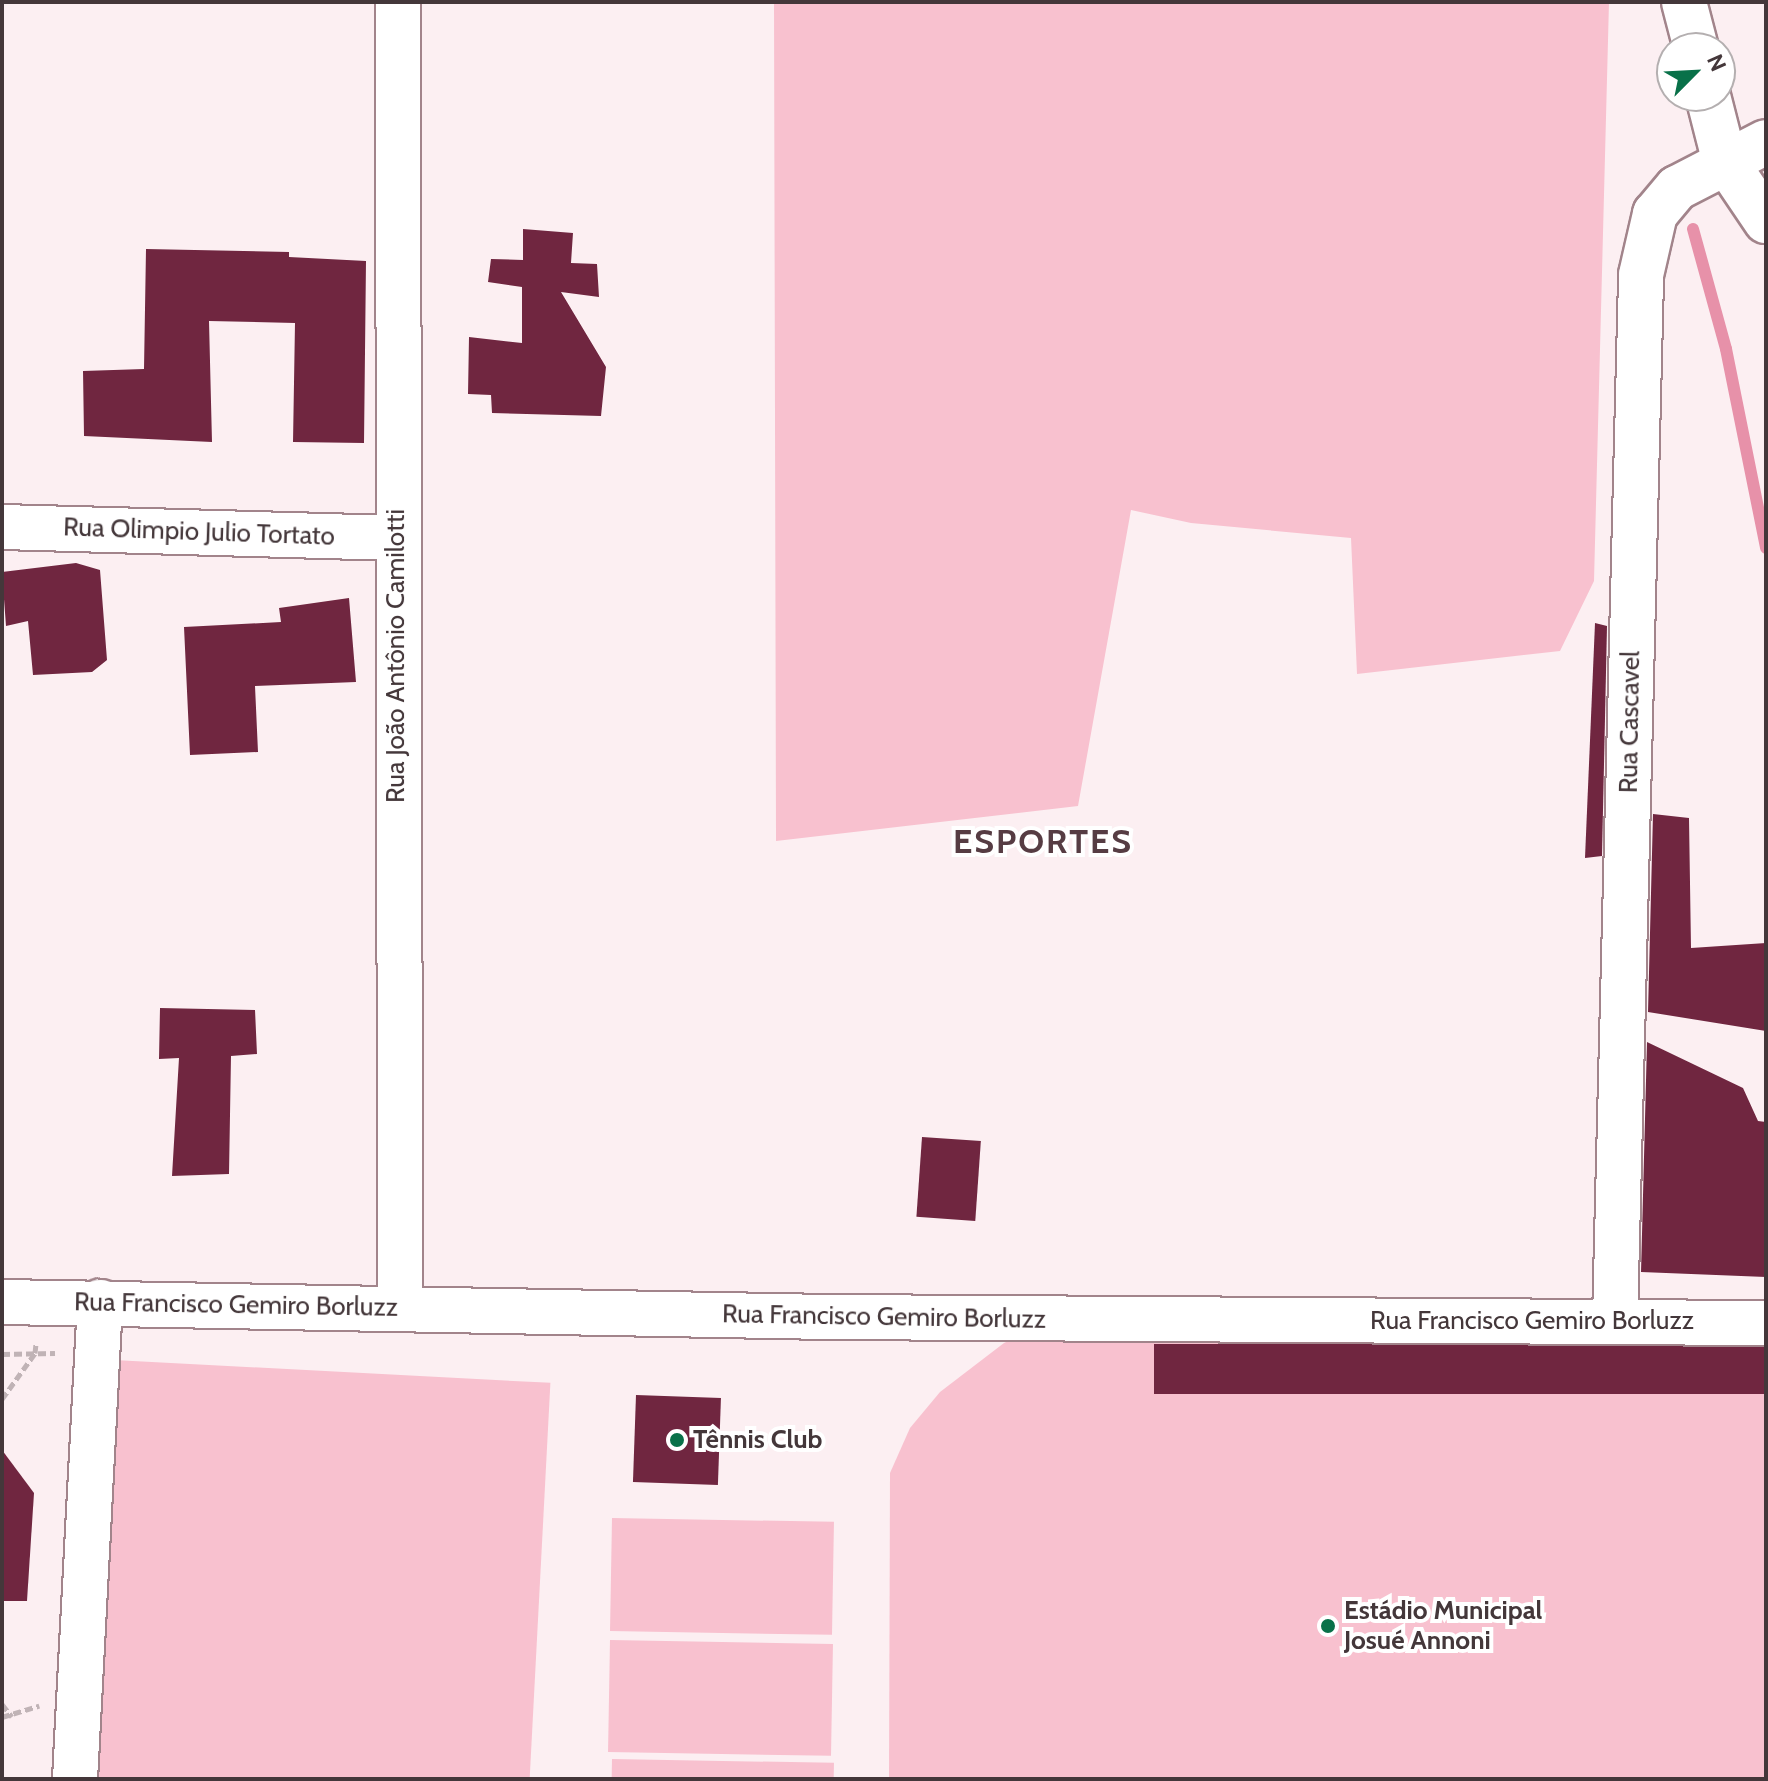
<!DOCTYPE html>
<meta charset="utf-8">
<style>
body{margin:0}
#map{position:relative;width:1768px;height:1781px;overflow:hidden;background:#fceff2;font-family:Cabin,sans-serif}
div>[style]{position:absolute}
.green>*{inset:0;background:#f8c1cf;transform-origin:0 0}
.stream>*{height:12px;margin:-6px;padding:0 6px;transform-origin:6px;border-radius:6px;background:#e791a9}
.building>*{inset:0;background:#702640;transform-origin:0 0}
.path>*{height:5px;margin-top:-2.5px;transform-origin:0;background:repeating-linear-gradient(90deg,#c0b3b6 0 8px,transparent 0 12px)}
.roads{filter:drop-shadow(2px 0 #a2848b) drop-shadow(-2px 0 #a2848b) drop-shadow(0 2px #a2848b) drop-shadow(0 -2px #a2848b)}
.minor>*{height:44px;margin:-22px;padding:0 22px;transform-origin:22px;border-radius:22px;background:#fff}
.dots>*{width:22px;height:22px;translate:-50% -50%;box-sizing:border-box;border:4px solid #fff;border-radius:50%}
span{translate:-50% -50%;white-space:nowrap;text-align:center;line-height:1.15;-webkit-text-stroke:8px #fff;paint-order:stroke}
.street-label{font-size:26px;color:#44373a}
.poi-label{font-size:26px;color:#44373a;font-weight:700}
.left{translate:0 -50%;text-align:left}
.district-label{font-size:34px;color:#563c43;font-weight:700;letter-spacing:2px}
.frame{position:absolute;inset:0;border:4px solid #44373a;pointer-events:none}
.north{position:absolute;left:1656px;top:32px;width:80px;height:80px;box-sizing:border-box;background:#fff;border:2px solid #b4afb0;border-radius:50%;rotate:66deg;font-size:22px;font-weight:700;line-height:32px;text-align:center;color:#44373a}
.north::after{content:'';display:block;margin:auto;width:28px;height:36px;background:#097149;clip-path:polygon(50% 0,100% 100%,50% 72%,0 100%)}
</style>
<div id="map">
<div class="green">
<i style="clip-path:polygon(774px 2px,1609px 2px,1594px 581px,1560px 651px,1357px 674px,1351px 538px,1191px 523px,1131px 510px,1078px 806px,776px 841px)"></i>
<i style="clip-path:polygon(1030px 1331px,1766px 1340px,1766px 1779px,889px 1779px,890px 1473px,910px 1428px,940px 1392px,1004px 1343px)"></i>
<i style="left:114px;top:1360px;width:437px;height:420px;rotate:3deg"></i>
<i style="left:612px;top:1518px;width:222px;height:113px;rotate:1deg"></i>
<i style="left:610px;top:1640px;width:223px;height:112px;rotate:1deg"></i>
<i style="left:612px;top:1759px;width:222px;height:20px;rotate:1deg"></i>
</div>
<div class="stream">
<i style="left:1693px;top:229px;width:124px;rotate:74.6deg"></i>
<i style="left:1726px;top:349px;width:203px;rotate:78.6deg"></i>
</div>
<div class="building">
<i style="clip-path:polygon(523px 229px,573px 233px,571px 263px,597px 264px,599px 297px,561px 292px,606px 367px,601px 416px,492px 413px,491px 395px,468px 394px,469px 337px,522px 343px,522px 287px,488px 282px,491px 259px,523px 260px)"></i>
<i style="clip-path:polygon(146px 249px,289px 252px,289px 257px,366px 261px,364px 443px,293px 442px,295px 323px,209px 321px,212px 442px,84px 436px,83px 371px,144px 369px)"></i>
<i style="clip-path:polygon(76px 563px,100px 570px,107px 660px,92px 672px,33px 675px,28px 621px,6px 626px,2px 572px)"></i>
<i style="clip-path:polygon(349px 598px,356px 682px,255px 686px,258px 752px,190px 755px,184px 627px,281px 622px,279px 608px)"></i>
<i style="clip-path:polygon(1595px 623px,1607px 626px,1602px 856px,1585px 858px)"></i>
<i style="clip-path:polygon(1653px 814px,1689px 818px,1691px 948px,1766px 943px,1766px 1031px,1648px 1012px)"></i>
<i style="clip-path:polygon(160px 1008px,255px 1010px,257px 1054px,231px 1056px,229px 1174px,172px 1176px,179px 1058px,159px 1059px)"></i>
<i style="clip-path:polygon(1647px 1042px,1743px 1088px,1758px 1121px,1766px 1122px,1766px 1277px,1641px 1272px)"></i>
<i style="left:922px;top:1137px;width:59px;height:80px;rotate:4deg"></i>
<i style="left:1154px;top:1344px;width:612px;height:50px"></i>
<i style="left:636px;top:1395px;width:85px;height:87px;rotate:2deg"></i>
<i style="clip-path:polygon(2px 1450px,34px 1493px,27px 1601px,2px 1601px)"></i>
</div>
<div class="path">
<i style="left:2px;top:1354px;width:53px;rotate:-1.1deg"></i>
<i style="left:2px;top:1399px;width:57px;rotate:-54.3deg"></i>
<i style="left:35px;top:1353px;width:10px;rotate:-84deg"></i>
<i style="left:2px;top:1704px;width:16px;rotate:52deg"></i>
<i style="left:2px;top:1717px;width:39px;rotate:-17deg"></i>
</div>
<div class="roads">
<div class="minor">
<i style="left:398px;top:2px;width:1307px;rotate:89.91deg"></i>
<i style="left:1684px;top:2px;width:48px;rotate:75.4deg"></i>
<i style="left:1708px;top:96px;width:65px;rotate:75.7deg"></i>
<i style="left:1724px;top:159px;width:75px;rotate:55.9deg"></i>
<i style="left:2px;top:527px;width:393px;rotate:1.6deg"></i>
<i style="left:2px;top:1302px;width:830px;rotate:1.04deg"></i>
<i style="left:832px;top:1317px;width:934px;rotate:0.37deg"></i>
<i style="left:1615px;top:1320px;width:1045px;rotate:-88.57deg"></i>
<i style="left:1641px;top:275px;width:63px;rotate:-77.1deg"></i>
<i style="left:1655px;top:214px;width:34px;rotate:-50deg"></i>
<i style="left:1677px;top:188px;width:100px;rotate:-27.3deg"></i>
<i style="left:75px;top:1779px;width:478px;rotate:-87deg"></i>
</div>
</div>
<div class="dots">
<i style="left:677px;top:1440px;background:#097149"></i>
<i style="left:1328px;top:1626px;background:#097149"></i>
</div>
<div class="street-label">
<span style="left:199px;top:532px;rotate:2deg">Rua Olimpio Julio Tortato</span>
<span style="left:396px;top:656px;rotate:-90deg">Rua João Antônio Camilotti</span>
<span style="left:1630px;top:722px;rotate:-89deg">Rua Cascavel</span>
<span style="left:236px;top:1305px;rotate:1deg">Rua Francisco Gemiro Borluzz</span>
<span style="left:884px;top:1317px;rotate:1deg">Rua Francisco Gemiro Borluzz</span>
<span style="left:1532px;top:1321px">Rua Francisco Gemiro Borluzz</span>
</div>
<div class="poi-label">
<span class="left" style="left:693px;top:1440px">Tênnis Club</span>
<span class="left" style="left:1344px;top:1626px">Estádio Municipal<br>Josué Annoni</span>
</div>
<div class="district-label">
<span style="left:1043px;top:842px">ESPORTES</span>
</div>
<div class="frame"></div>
<div class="north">N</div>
</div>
